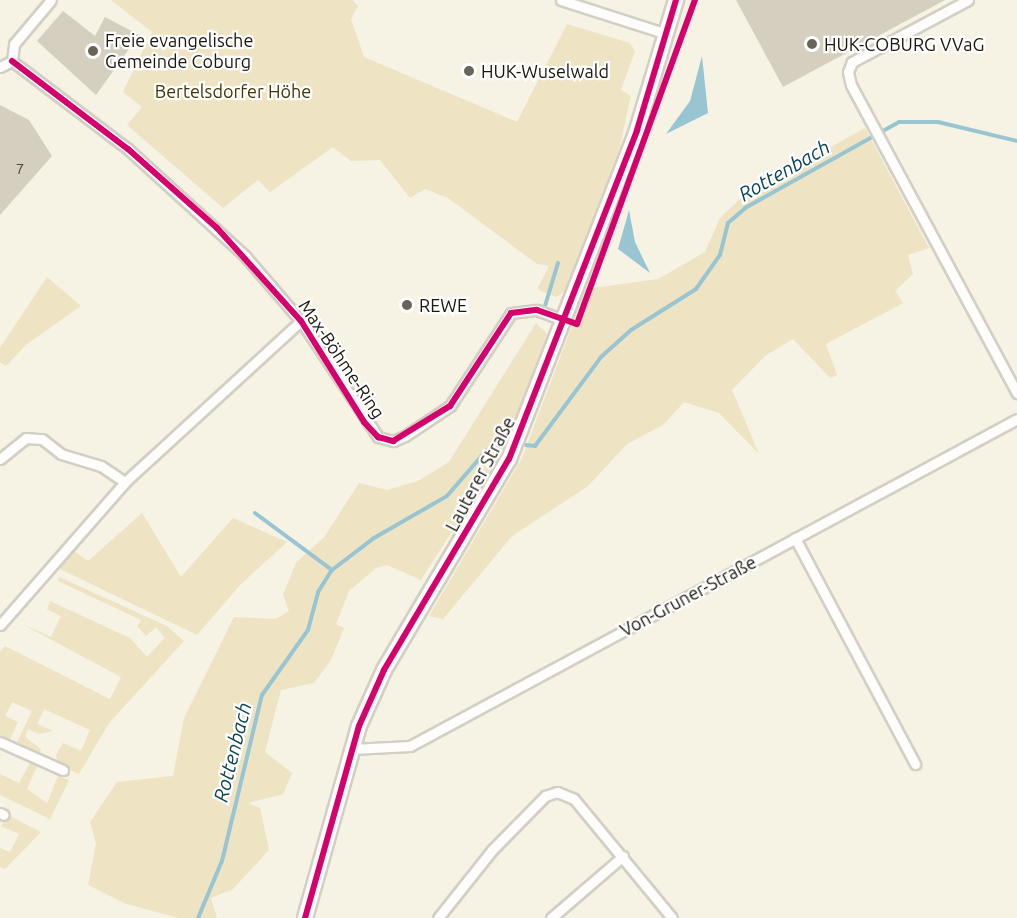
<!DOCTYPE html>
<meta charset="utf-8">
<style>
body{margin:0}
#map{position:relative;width:1017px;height:918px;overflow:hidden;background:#f6f2e4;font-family:Ubuntu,sans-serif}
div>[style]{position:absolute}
.green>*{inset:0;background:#eee3c2}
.water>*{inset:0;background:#99c5d2}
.stream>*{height:4px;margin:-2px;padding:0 2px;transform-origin:2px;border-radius:2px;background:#99c5d2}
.building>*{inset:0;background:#d4cfbe}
.roads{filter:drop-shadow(2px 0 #d2cfc4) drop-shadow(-2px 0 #d2cfc4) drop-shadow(0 2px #d2cfc4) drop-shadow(0 -2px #d2cfc4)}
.street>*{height:9px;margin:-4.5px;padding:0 4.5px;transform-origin:4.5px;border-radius:4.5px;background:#fefdfb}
.secondary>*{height:14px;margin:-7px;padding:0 7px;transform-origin:7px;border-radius:7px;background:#fefdfb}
.cycleway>*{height:6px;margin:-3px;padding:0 3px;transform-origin:3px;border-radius:3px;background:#d6006c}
.dots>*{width:16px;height:16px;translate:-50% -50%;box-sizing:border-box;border:3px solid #fff;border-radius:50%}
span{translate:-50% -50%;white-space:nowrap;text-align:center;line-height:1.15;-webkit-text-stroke:4.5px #fff;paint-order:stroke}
.number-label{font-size:15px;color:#48453a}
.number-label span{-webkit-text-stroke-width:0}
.poi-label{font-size:18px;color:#1a170e}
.left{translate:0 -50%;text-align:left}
.park-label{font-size:18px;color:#423608}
.street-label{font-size:18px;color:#1a170e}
.water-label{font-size:20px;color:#094455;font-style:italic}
</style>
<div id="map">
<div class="green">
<i style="clip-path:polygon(111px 0,352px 0,358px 6px,351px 19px,364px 57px,517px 122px,567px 24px,630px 43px,635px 51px,621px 90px,631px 96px,619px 150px,564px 292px,556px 297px,537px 289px,549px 266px,537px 264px,448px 198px,425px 189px,410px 198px,380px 160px,351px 161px,333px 147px,270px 192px,258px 180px,223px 208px,127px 125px,142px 107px,123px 92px,152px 32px)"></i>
<i style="clip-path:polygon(865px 128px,929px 248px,908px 255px,913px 274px,895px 291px,903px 303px,826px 344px,837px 375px,830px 378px,793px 339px,765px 356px,732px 390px,759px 454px,719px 413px,684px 402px,663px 425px,627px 444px,588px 486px,512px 536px,443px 619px,429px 616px,522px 458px,586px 289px,658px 279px,705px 252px,720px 218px,744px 195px)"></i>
<i style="clip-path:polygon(47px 277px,81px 306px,27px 344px,6px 366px,0 362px,0 348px)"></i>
<i style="clip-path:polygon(536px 323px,547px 334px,521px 406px,496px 462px,421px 580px,387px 565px,376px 568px,349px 591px,336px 624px,344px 628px,331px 660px,314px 683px,281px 690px,265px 752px,292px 773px,283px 794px,248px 803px,260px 808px,269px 850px,233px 889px,211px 898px,217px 918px,178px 918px,124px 903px,88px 885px,96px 844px,90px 822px,117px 782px,173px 776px,184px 718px,234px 617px,275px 619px,289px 611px,283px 594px,296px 563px,325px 536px,359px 483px,387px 490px,418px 481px,449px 462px)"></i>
<i style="clip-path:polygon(142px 513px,181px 577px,233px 518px,287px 542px,240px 585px,197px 635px,58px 568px,72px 550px,88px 561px)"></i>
<i style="clip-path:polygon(59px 577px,167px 626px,184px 641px,109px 723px,79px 774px,58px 765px,56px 755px,63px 743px,81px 751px,90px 730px,44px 709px,37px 724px,53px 731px,39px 734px,28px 729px,25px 737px,41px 749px,39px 755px,16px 744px,32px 711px,12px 702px,5px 716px,18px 722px,9px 741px,0 737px,0 652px,5px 646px,110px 699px,121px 677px,22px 624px,51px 637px,61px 616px,47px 609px,50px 601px,130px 638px,147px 657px,165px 638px,156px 627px,146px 636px,137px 626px,141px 620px,58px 581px)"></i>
<i style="clip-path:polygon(30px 763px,37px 767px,27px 789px,47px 803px,58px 776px,69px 780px,50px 819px,0 795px,0 774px,19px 783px)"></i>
<i style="clip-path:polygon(8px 815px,41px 832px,5px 869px,0 867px,0 848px,10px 852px,19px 834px,1px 826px)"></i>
</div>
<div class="water">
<i style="clip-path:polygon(702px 56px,708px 113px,666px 134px,690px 101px)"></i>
<i style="clip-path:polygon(629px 210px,635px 242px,650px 273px,618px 249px)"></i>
</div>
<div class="stream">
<i style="left:545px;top:306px;width:45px;rotate:-73.2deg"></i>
<i style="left:526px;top:445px;width:9px;rotate:6deg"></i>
<i style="left:535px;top:446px;width:111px;rotate:-53.4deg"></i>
<i style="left:601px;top:357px;width:40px;rotate:-42deg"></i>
<i style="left:631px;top:330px;width:77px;rotate:-32.2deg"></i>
<i style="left:696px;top:289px;width:42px;rotate:-54.8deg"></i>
<i style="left:720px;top:255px;width:33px;rotate:-76deg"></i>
<i style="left:728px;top:223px;width:23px;rotate:-41deg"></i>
<i style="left:745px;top:208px;width:176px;rotate:-29.2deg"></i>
<i style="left:899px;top:122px;width:39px"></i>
<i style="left:938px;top:122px;width:81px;rotate:13.5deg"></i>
<i style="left:255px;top:513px;width:96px;rotate:36.5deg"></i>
<i style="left:198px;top:918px;width:62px;rotate:-67.2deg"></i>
<i style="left:222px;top:861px;width:171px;rotate:-76.5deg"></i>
<i style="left:262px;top:695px;width:80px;rotate:-54.7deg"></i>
<i style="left:308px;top:630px;width:39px;rotate:-75deg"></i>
<i style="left:318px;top:592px;width:26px;rotate:-58deg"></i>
<i style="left:332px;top:570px;width:53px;rotate:-37.3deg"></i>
<i style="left:374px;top:538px;width:84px;rotate:-29.9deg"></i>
<i style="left:447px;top:496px;width:60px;rotate:-49.1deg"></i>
<i style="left:486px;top:451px;width:18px;rotate:-19deg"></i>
</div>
<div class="building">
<i style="clip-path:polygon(736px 0,945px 0,783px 87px)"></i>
<i style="clip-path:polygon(63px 11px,95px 36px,105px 17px,139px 35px,96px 95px,37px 41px)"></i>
<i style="clip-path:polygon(0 105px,29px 120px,52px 156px,0 215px)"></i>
</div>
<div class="roads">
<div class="street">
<i style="left:561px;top:0;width:111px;rotate:17.8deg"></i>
<i style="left:968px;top:0;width:132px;rotate:151.9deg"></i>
<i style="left:852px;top:62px;width:11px;rotate:112deg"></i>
<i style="left:848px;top:72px;width:13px;rotate:77deg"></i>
<i style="left:851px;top:85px;width:350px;rotate:61.7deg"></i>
<i style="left:12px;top:61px;width:146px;rotate:37.2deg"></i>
<i style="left:128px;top:149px;width:159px;rotate:42.4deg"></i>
<i style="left:245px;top:256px;width:86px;rotate:49.3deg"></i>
<i style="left:301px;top:321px;width:139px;rotate:56.4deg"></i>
<i style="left:378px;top:437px;width:16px;rotate:15deg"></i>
<i style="left:393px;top:441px;width:13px;rotate:-23deg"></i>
<i style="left:405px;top:436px;width:54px;rotate:-33.7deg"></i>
<i style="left:450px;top:406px;width:111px;rotate:-56.7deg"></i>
<i style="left:511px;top:313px;width:26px;rotate:-7deg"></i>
<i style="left:537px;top:310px;width:30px;rotate:21deg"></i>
<i style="left:12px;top:61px;width:17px;rotate:-83deg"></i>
<i style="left:14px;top:44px;width:57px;rotate:-49.9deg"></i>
<i style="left:0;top:67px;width:13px;rotate:-27deg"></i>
<i style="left:0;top:459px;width:33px;rotate:-39deg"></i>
<i style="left:26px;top:438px;width:16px;rotate:4deg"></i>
<i style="left:42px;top:439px;width:24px;rotate:38deg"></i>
<i style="left:61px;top:454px;width:42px;rotate:16.7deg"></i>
<i style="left:101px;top:466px;width:29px;rotate:34deg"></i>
<i style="left:795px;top:538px;width:256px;rotate:62deg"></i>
<i style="left:0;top:625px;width:190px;rotate:-48.8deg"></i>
<i style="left:125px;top:482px;width:239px;rotate:-42.5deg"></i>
<i style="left:0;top:742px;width:69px;rotate:24deg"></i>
<i style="left:352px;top:749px;width:58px;rotate:-3deg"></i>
<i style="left:410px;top:746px;width:689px;rotate:-28.31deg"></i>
<i style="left:0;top:813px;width:4px;rotate:27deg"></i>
<i style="left:438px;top:918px;width:87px;rotate:-51.5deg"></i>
<i style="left:492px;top:850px;width:76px;rotate:-45.5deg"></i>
<i style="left:545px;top:796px;width:13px;rotate:-18deg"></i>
<i style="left:557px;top:792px;width:18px;rotate:22deg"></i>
<i style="left:574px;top:799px;width:154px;rotate:50.5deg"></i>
<i style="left:551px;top:918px;width:95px;rotate:-40.7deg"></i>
</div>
<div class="secondary">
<i style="left:305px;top:918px;width:199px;rotate:-74.3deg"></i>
<i style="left:359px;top:726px;width:61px;rotate:-65.9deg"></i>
<i style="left:384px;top:670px;width:245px;rotate:-59.4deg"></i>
<i style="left:509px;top:459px;width:353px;rotate:-68.7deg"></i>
<i style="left:637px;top:130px;width:136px;rotate:-73.3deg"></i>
</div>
</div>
<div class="cycleway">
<i style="left:12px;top:61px;width:146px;rotate:37.2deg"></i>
<i style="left:128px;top:149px;width:119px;rotate:41.6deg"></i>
<i style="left:217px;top:228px;width:125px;rotate:47.9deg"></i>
<i style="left:301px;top:321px;width:119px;rotate:58deg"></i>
<i style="left:364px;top:422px;width:21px;rotate:47deg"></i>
<i style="left:378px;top:437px;width:16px;rotate:15deg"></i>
<i style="left:393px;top:441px;width:67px;rotate:-31.6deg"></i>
<i style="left:450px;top:406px;width:111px;rotate:-56.7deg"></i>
<i style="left:511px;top:313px;width:26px;rotate:-7deg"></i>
<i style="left:537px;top:310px;width:42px;rotate:19.3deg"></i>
<i style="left:577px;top:324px;width:345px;rotate:-70deg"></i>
<i style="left:305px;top:918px;width:199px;rotate:-74.3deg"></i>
<i style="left:359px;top:726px;width:61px;rotate:-65.9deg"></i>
<i style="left:384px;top:670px;width:245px;rotate:-59.4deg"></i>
<i style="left:509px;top:459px;width:353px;rotate:-68.7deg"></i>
<i style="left:637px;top:130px;width:136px;rotate:-73.3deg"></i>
</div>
<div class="dots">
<i style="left:812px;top:44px;background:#676459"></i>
<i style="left:93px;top:51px;background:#676459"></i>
<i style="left:469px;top:71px;background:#676459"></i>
<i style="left:407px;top:305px;background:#676459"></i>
</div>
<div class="number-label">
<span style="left:20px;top:169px">7</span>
</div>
<div class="poi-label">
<span class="left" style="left:105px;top:51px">Freie evangelische<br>Gemeinde Coburg</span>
<span class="left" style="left:824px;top:44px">HUK-COBURG VVaG</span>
<span class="left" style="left:481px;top:71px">HUK-Wuselwald</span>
<span class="left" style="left:419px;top:305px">REWE</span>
</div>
<div class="park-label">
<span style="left:233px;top:91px">Bertelsdorfer Höhe</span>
</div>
<div class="street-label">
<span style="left:342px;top:359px;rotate:56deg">Max-Böhme-Ring</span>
<span style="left:480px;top:474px;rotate:-62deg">Lauterer Straße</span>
<span style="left:688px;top:596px;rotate:-28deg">Von-Gruner-Straße</span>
</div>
<div class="water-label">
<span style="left:784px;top:170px;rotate:-30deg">Rottenbach</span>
<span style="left:232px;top:752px;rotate:-76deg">Rottenbach</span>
</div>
</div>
